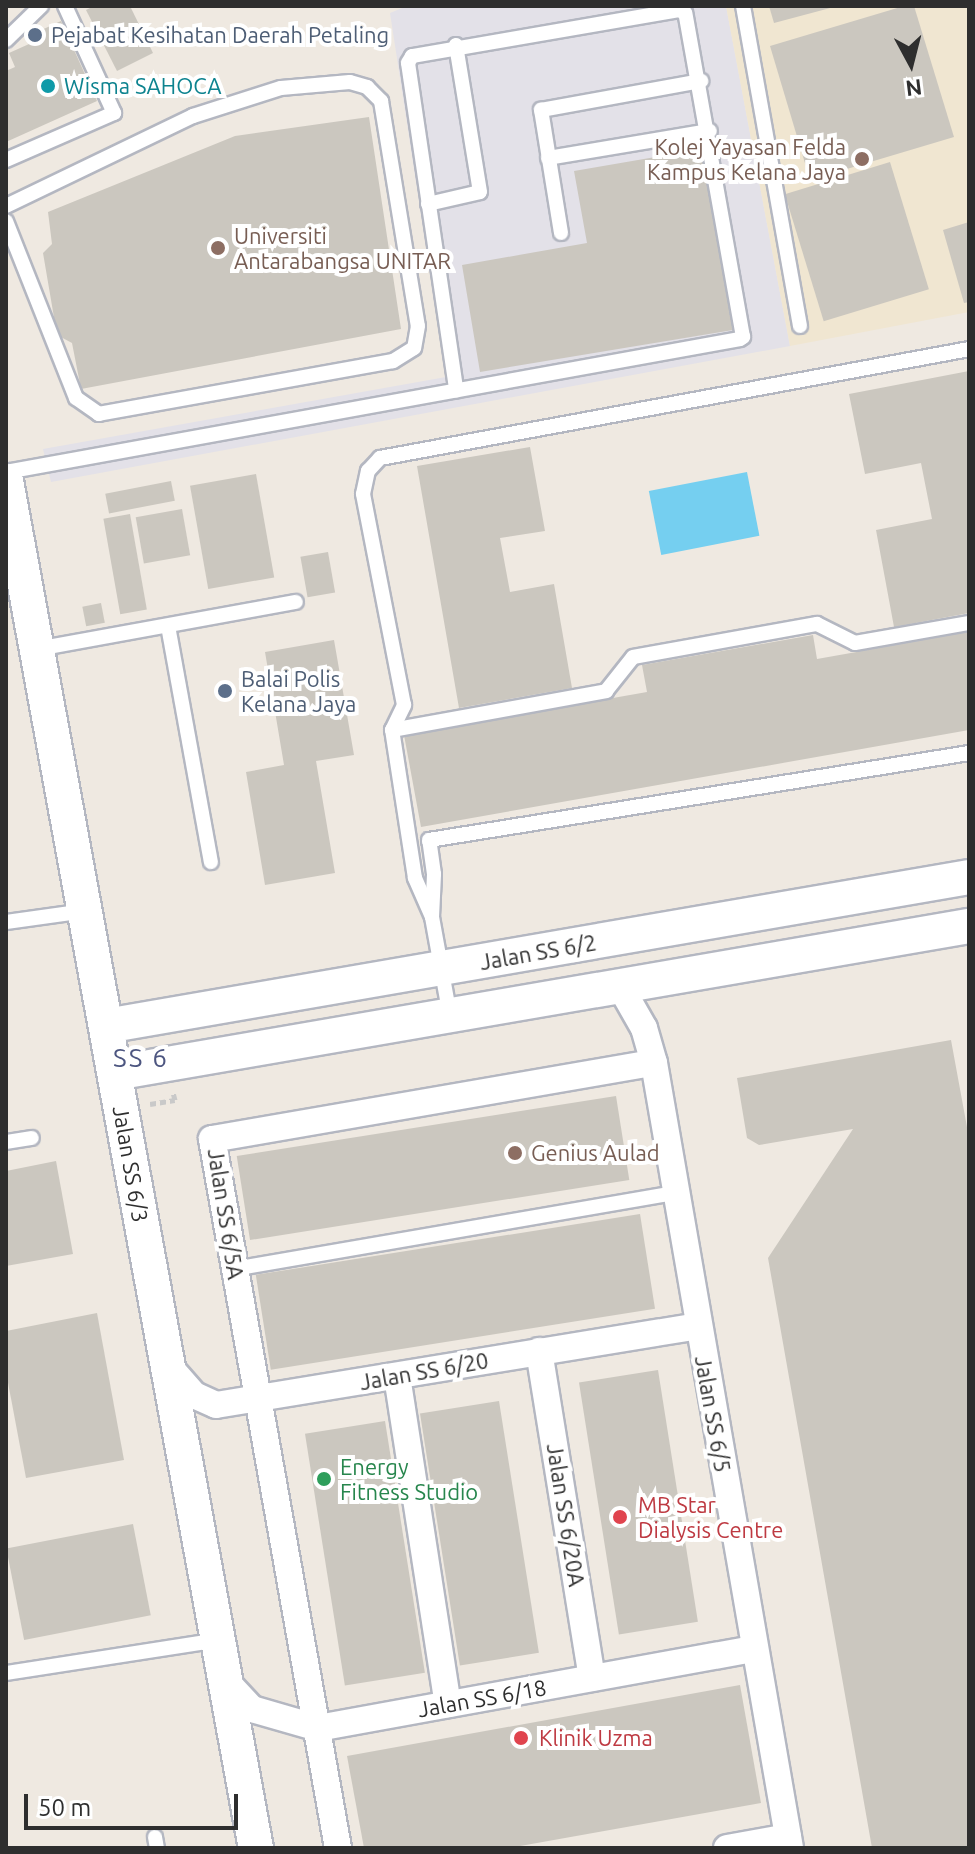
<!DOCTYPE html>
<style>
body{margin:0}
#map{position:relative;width:975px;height:1854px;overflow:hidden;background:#efe9e1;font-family:Ubuntu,sans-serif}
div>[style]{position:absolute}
.industrial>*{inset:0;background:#e3e1e8}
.education>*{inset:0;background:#f0e6d1}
.water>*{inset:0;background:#75cff0;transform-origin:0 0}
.building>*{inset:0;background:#cbc7bf;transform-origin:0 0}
.path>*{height:5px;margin-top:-2.5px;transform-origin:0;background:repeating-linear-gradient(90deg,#c9c9c9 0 6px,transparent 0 10px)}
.roads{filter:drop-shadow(2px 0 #b4b7c1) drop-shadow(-2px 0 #b4b7c1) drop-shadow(0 2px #b4b7c1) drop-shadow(0 -2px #b4b7c1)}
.service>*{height:14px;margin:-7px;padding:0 7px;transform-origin:7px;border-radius:7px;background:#fff}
.minor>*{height:26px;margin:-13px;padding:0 13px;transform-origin:13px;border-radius:13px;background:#fff}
.tertiary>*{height:34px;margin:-17px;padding:0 17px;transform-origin:17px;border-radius:17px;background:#fff}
.dots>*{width:22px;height:22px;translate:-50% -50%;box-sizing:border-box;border:4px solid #fff;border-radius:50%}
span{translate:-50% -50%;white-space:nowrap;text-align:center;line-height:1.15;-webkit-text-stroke:8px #fff;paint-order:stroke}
.service-label{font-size:22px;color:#4e5e75}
.left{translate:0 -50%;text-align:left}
.culture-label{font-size:22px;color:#0d838f}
.education-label{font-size:22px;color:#785e54}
.right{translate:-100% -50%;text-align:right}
.street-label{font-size:22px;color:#2e2e2e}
.leisure-label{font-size:22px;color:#27864d}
.health-label{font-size:22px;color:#be3a42}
.quarter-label{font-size:26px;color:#4d5680;letter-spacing:2px}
.frame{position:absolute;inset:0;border:8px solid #2e2e2e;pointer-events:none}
.north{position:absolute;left:871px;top:24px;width:80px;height:80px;-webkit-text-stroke:6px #fff;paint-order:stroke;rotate:173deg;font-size:22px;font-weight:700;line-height:32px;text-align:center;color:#2e2e2e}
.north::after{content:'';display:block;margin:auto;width:28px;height:36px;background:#2e2e2e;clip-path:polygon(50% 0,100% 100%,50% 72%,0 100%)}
.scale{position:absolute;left:24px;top:1794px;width:214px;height:36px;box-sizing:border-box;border:4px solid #2e2e2e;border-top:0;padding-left:10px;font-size:24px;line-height:28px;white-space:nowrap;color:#2e2e2e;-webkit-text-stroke:6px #fff;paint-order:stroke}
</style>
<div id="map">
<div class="industrial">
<i style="clip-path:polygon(407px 6px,726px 6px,790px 346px,51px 482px,43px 449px,446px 377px,390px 13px)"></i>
</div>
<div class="education">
<i style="clip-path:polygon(726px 6px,969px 6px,969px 312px,790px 346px)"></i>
</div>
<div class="water">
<i style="left:747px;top:472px;width:65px;height:100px;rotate:79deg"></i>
</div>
<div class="building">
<i style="clip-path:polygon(94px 6px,130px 6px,153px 53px,117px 71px,86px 10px)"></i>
<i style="clip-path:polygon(769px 6px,834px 6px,834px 7px,774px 23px)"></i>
<i style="clip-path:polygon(904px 6px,914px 6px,954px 137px,810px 180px,770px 46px)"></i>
<i style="clip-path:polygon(61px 21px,97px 101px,6px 142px,6px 71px,15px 67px,9px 53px,38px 40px,35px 33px)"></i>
<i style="clip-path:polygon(369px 117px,401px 329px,81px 389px,72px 343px,57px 335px,43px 253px,52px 244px,48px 212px,235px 136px)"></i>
<i style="clip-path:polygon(702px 149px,733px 330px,480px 372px,462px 265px,587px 243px,574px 171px)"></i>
<i style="left:890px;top:162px;width:133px;height:110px;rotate:73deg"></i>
<i style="clip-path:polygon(969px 222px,969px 302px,964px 303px,943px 230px)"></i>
<i style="clip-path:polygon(969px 371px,969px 613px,894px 627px,876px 530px,932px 519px,921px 463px,865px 474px,849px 394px)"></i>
<i style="clip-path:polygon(530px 447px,545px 531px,500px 538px,510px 592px,554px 584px,572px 688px,459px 708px,417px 466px)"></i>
<i style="left:256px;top:474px;width:105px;height:67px;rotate:80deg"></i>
<i style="left:171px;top:481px;width:20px;height:67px;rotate:79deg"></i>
<i style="left:182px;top:509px;width:47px;height:47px;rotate:80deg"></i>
<i style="left:130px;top:514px;width:97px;height:27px;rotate:80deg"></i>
<i style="left:328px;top:552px;width:41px;height:28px;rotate:80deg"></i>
<i style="left:101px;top:603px;width:20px;height:19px;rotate:79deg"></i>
<i style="clip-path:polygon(969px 632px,969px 730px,421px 827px,404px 735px,647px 692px,642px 665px,813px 635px,817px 659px)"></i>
<i style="clip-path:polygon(334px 640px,354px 755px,316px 761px,335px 873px,265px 885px,246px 772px,284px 765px,265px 652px)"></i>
<i style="clip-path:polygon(951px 1040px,969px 1138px,969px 1848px,872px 1848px,768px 1258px,853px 1129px,759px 1145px,747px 1138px,737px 1078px)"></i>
<i style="left:616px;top:1096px;width:85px;height:384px;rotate:81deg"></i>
<i style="clip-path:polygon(56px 1161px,73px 1254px,6px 1266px,6px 1171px)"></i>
<i style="left:640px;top:1214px;width:96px;height:389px;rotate:81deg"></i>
<i style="clip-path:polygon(97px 1313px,124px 1460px,26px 1478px,6px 1372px,6px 1331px)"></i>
<i style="left:658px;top:1370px;width:255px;height:80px;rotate:81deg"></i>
<i style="left:499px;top:1401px;width:255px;height:80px;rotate:81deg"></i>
<i style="left:385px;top:1421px;width:255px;height:81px;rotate:81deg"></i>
<i style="left:133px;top:1524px;width:93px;height:129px;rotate:79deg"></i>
<i style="clip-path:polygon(740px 1685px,761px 1803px,509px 1848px,364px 1848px,347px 1756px)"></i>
</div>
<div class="path">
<i style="left:150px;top:1104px;width:25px;rotate:-9deg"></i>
<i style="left:175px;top:1100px;width:8px;rotate:-104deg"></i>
</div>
<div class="roads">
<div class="service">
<i style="left:743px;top:6px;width:325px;rotate:79.9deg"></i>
<i style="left:6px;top:40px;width:49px;rotate:-44.2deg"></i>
<i style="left:548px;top:158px;width:164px;rotate:-9.5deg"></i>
<i style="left:6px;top:160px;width:118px;rotate:-23.5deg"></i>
<i style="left:114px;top:113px;width:118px;rotate:-114.6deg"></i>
<i style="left:428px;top:204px;width:53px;rotate:-13deg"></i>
<i style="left:480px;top:192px;width:149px;rotate:-99.3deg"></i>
<i style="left:6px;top:206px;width:208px;rotate:-25.7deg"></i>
<i style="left:193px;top:116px;width:92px;rotate:-17.7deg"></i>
<i style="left:281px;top:88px;width:69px;rotate:-5deg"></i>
<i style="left:350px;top:82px;width:18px;rotate:16deg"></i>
<i style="left:367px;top:87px;width:20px;rotate:45deg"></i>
<i style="left:381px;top:101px;width:228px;rotate:80.7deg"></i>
<i style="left:418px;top:326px;width:22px;rotate:100deg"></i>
<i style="left:414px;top:348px;width:25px;rotate:148deg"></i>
<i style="left:393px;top:361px;width:299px;rotate:169.8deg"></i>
<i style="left:99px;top:414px;width:28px;rotate:-145deg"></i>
<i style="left:76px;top:398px;width:190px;rotate:-111.6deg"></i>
<i style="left:561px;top:233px;width:125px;rotate:-99.2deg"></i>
<i style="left:541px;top:110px;width:163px;rotate:-10.3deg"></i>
<i style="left:6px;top:472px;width:746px;rotate:-10.27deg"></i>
<i style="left:740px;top:339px;width:4px;rotate:-34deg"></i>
<i style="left:743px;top:337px;width:329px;rotate:-100.1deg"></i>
<i style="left:685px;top:13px;width:7px;rotate:-153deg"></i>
<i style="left:679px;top:10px;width:271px;rotate:170.2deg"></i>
<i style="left:412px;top:56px;width:8px;rotate:120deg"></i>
<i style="left:408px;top:63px;width:331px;rotate:81.6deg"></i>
<i style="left:168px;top:626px;width:240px;rotate:79.7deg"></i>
<i style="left:37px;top:649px;width:263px;rotate:-10.3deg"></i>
<i style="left:392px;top:730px;width:218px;rotate:-10.3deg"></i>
<i style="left:606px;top:691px;width:43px;rotate:-51.5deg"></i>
<i style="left:633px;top:657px;width:187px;rotate:-10.2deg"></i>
<i style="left:817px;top:624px;width:42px;rotate:26.6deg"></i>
<i style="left:855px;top:643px;width:116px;rotate:-10deg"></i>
<i style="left:432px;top:917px;width:43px;rotate:-113.6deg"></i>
<i style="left:415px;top:878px;width:150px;rotate:-98.8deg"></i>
<i style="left:392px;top:730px;width:28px;rotate:-64deg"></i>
<i style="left:404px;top:705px;width:215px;rotate:-101deg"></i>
<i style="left:363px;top:494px;width:24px;rotate:-78deg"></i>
<i style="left:368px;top:471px;width:18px;rotate:-47deg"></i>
<i style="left:380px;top:458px;width:599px;rotate:-10.48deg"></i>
<i style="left:6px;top:922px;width:80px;rotate:-7.9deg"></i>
<i style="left:450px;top:1016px;width:101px;rotate:-100.3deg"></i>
<i style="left:432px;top:917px;width:43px;rotate:-87.3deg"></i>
<i style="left:434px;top:874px;width:34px;rotate:-98deg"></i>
<i style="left:429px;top:840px;width:547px;rotate:-9.15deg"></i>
<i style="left:6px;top:1142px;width:26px;rotate:-9deg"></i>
<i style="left:234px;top:1269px;width:448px;rotate:-9.8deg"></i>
<i style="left:6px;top:1673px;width:215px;rotate:-8.8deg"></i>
<i style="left:155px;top:1837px;width:11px;rotate:80deg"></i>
</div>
<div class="minor">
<i style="left:620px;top:986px;width:48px;rotate:60.3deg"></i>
<i style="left:644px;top:1028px;width:36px;rotate:74deg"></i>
<i style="left:654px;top:1063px;width:797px;rotate:80.17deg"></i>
<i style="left:539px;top:1351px;width:331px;rotate:80.8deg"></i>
<i style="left:167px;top:1364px;width:41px;rotate:48.9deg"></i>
<i style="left:194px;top:1395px;width:24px;rotate:24deg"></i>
<i style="left:216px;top:1405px;width:487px;rotate:-9.3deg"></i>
<i style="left:397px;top:1376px;width:332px;rotate:81.2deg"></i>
<i style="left:225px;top:1680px;width:40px;rotate:47deg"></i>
<i style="left:252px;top:1709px;width:69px;rotate:16.1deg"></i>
<i style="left:318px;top:1728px;width:442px;rotate:-10.3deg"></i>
<i style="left:338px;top:1848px;width:720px;rotate:-100.08deg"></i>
<i style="left:212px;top:1139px;width:448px;rotate:-9.8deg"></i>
<i style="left:727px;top:1848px;width:62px;rotate:-10.2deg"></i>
</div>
<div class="tertiary">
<i style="left:6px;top:481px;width:1390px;rotate:79.64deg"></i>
<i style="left:106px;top:1026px;width:876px;rotate:-9.8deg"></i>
<i style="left:115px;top:1073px;width:867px;rotate:-9.77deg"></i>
</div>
</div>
<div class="dots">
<i style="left:35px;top:35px;background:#5c6f8a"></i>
<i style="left:48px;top:86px;background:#0f9aa8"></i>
<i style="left:862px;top:159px;background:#8d6e63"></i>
<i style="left:218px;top:248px;background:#8d6e63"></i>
<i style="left:225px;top:691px;background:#5c6f8a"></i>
<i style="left:515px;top:1153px;background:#8d6e63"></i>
<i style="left:324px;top:1479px;background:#2e9e5b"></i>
<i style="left:620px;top:1517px;background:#e0444e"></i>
<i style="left:521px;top:1738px;background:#e0444e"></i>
</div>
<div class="service-label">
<span class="left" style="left:51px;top:35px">Pejabat Kesihatan Daerah Petaling</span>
<span class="left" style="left:241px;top:691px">Balai Polis<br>Kelana Jaya</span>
</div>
<div class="culture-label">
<span class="left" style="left:64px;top:86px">Wisma SAHOCA</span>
</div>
<div class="education-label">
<span class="right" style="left:846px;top:159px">Kolej Yayasan Felda<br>Kampus Kelana Jaya</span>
<span class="left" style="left:234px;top:248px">Universiti<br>Antarabangsa UNITAR</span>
<span class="left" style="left:531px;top:1153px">Genius Aulad</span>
</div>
<div class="street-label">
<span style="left:538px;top:952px;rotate:-10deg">Jalan SS 6/2</span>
<span style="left:131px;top:1164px;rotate:80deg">Jalan SS 6/3</span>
<span style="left:226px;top:1214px;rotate:81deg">Jalan SS 6/5A</span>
<span style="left:424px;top:1371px;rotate:-10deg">Jalan SS 6/20</span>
<span style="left:713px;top:1414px;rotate:80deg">Jalan SS 6/5</span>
<span style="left:566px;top:1515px;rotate:81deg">Jalan SS 6/20A</span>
<span style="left:482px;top:1698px;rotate:-10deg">Jalan SS 6/18</span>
</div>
<div class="leisure-label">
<span class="left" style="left:340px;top:1479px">Energy<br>Fitness Studio</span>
</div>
<div class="health-label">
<span class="left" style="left:638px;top:1517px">MB Star<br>Dialysis Centre</span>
<span class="left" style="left:539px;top:1738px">Klinik Uzma</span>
</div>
<div class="quarter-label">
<span style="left:141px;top:1058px">SS 6</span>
</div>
<div class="frame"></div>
<div class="north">N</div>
<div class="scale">50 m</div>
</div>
